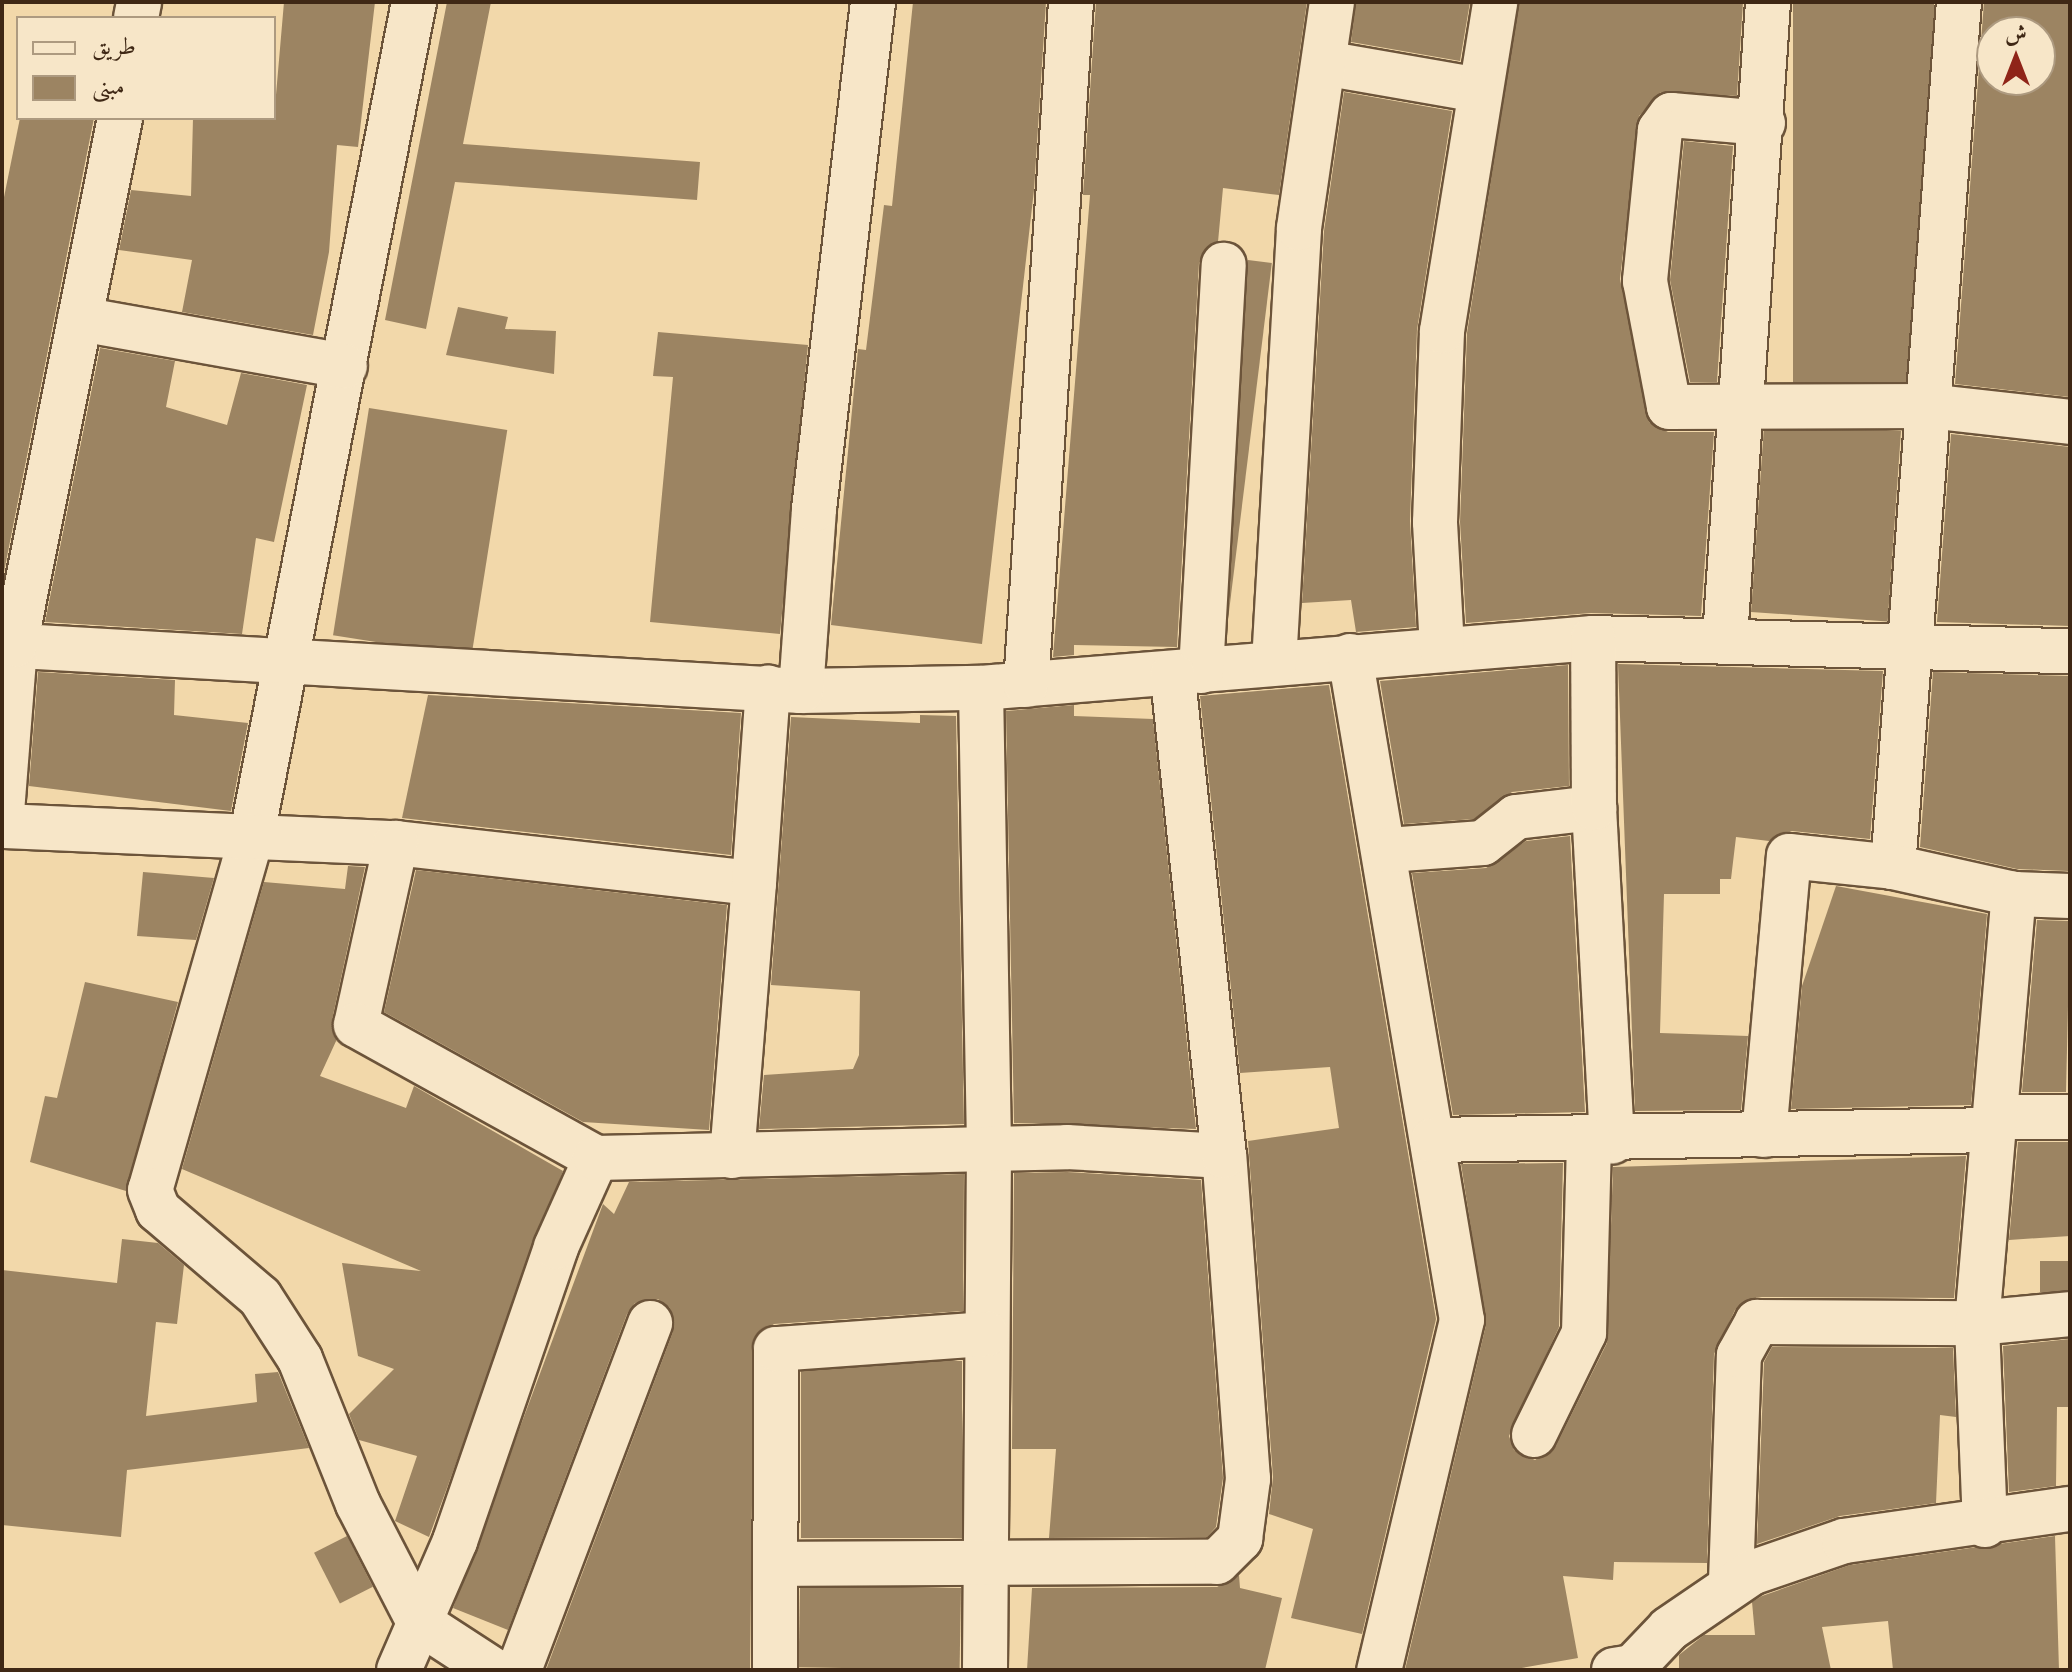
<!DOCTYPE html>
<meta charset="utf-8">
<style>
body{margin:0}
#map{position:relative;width:2072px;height:1672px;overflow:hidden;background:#f2d8aa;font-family:Alegreya,Amiri,serif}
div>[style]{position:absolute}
.building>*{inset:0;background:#9c8462;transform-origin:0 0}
.roads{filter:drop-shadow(2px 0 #6c543a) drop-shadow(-2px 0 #6c543a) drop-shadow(0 2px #6c543a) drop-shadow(0 -2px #6c543a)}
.minor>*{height:44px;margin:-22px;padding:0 22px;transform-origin:22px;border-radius:22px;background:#f7e6c8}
span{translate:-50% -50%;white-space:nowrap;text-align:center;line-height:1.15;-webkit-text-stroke:8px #f7e6c8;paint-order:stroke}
.frame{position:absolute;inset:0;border:4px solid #3f2815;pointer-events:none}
.legend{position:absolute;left:16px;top:16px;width:260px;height:104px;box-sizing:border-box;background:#f7e6c8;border:2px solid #ad9a80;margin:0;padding:10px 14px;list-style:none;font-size:24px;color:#3f2815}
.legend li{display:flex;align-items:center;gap:16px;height:40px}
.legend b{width:40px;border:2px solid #ad9a80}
.north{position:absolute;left:1976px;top:16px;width:80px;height:80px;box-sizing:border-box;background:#f7e6c8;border:2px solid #ad9a80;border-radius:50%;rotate:0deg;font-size:22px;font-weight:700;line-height:32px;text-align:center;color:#3f2815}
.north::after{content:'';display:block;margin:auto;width:28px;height:36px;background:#8f2418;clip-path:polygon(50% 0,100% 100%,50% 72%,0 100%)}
</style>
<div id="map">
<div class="building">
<i style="clip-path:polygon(284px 2px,375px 2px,358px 147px,337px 145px,329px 252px,313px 335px,182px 312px,192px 260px,119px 250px,131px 190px,191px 196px,193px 118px,274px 118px)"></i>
<i style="clip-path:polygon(447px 2px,491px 2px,463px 144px,700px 162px,697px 200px,455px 182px,426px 329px,385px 320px)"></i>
<i style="clip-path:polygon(913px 2px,1046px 2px,1034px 190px,982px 644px,831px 625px,858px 349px,866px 350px,884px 205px,892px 206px)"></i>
<i style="clip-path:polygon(1096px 2px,1307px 2px,1279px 195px,1223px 188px,1218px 242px,1199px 263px,1177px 647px,1074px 645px,1074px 655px,1053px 657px,1090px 195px,1083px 195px)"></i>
<i style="clip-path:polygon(1356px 2px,1470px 2px,1460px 61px,1351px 42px)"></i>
<i style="clip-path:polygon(1519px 2px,1743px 2px,1737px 96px,1661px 92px,1639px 116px,1620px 279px,1649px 422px,1668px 432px,1714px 432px,1701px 616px,1591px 613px,1466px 623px,1460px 522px,1467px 333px)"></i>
<i style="left:1793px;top:2px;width:141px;height:381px"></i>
<i style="clip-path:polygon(evenodd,1984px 2px,2070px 2px,2070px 397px,1955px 384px,1984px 2px,1992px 32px,2040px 32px,2040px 80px,1992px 80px,1992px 32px)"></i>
<i style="clip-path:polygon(1344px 92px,1452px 111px,1417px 330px,1410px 521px,1416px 627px,1356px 632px,1351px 600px,1302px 603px,1324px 231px)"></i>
<i style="clip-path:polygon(20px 118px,94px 118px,2px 582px,2px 207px)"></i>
<i style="clip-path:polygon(1684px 141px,1733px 146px,1717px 382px,1690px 382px,1670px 280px)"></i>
<i style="left:1248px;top:260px;width:24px;height:384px;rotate:7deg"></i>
<i style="clip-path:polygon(458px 307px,508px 317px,505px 329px,556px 331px,554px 374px,446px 355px)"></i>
<i style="clip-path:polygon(658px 332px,808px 345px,780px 634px,650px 622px,673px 377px,653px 376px)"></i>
<i style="clip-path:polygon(100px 348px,175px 361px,166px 407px,227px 425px,241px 373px,307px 385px,274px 542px,256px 538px,242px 634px,45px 622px)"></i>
<i style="left:369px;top:408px;width:140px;height:230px;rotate:9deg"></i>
<i style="left:1901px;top:431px;width:191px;height:137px;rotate:94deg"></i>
<i style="clip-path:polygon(1951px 434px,2070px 447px,2070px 626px,1937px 622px)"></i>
<i style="clip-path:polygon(1618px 664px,1883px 671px,1870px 839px,1792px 831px,1769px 841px,1736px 837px,1731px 879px,1720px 879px,1720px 894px,1664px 894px,1660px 1033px,1748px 1036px,1741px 1110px,1635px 1111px)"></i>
<i style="clip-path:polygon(1568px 665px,1569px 786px,1512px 792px,1474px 819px,1404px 824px,1380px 681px)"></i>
<i style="clip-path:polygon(38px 672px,175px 680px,174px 715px,248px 723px,231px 811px,29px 786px)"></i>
<i style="clip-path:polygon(1933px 672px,2070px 676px,2068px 871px,2017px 869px,1920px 847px)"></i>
<i style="clip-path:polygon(1329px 685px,1436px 1319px,1362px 1634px,1291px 1618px,1313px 1529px,1269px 1514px,1273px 1477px,1248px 1141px,1339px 1128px,1330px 1067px,1240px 1073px,1200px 696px)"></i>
<i style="clip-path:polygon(428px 695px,741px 713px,731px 855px,402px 818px)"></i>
<i style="clip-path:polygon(1074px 705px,1074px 716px,1153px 719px,1196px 1129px,1014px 1123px,1006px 711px)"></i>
<i style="clip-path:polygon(920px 715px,956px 716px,964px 1124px,759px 1129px,764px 1075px,853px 1069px,859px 1055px,860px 991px,771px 985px,791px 717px,920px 723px)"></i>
<i style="clip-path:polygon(1570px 836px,1585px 1112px,1453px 1115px,1412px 873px,1486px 868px,1526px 841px)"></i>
<i style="clip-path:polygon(348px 866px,365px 867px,332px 1020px,337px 1039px,320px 1076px,406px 1108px,414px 1086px,563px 1171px,429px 1537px,395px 1521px,417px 1456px,359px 1440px,349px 1414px,394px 1369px,358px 1356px,342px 1263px,421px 1271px,182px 1169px,264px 882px,345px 889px)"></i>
<i style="clip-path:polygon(416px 870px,727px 905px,709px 1130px,583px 1122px,384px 1012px)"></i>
<i style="clip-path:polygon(143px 872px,214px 878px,196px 940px,137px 936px)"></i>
<i style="clip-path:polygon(1836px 886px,1987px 914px,1971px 1105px,1791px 1109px,1802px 986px)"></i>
<i style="clip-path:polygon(2037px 920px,2070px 921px,2066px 1092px,2022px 1092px)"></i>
<i style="clip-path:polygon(85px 982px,178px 1002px,126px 1191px,30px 1162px,45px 1096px,57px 1098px)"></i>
<i style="clip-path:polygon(2018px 1142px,2070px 1142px,2070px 1236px,2009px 1240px)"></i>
<i style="clip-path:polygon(1966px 1156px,1954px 1298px,1757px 1297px,1735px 1310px,1714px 1354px,1707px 1563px,1614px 1562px,1613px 1580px,1563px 1576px,1578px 1658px,1510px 1670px,1405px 1670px,1486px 1325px,1461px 1164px,1563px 1163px,1559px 1327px,1509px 1436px,1514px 1450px,1535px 1460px,1556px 1446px,1607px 1343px,1613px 1167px)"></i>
<i style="clip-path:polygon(1067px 1172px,1201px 1180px,1223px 1478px,1216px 1527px,1207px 1537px,1049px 1538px,1056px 1449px,1012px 1449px,1014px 1173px)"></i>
<i style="clip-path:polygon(964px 1174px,963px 1311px,774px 1324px,754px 1338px,750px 1670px,546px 1670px,673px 1332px,670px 1308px,658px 1299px,635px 1303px,627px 1314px,508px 1630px,453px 1608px,603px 1204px,614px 1214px,629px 1182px)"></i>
<i style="clip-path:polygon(122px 1239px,158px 1243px,184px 1265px,177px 1324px,156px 1322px,146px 1416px,257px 1402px,255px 1374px,278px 1372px,309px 1448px,127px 1470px,121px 1537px,2px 1525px,2px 1270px,117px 1283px)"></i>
<i style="left:2040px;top:1261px;width:30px;height:31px"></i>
<i style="clip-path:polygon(2070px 1339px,2070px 1407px,2057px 1407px,2056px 1486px,2009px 1492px,2003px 1346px)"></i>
<i style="clip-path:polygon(1772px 1347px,1953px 1348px,1956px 1417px,1940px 1415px,1936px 1503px,1840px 1516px,1757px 1544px,1764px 1362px)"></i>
<i style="left:962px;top:1361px;width:177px;height:161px;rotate:90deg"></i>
<i style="left:347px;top:1536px;width:57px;height:37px;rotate:63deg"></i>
<i style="clip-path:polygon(2055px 1536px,2059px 1670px,1893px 1670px,1888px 1621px,1822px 1627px,1831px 1670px,1679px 1670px,1679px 1655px,1704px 1635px,1755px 1635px,1752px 1602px,1762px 1596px,1850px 1565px)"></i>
<i style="clip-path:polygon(1239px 1575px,1240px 1588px,1282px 1598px,1265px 1670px,1027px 1670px,1032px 1588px,1217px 1587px)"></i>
<i style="left:961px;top:1588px;width:82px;height:161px;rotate:91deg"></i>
</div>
<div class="roads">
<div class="minor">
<i style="left:414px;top:2px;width:849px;rotate:101.01deg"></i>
<i style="left:252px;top:835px;width:369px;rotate:106deg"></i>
<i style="left:150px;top:1190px;width:22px;rotate:68deg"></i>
<i style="left:158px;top:1210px;width:134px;rotate:40.5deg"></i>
<i style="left:260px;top:1297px;width:74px;rotate:57.2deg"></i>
<i style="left:300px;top:1359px;width:156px;rotate:68.2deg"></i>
<i style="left:358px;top:1504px;width:133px;rotate:62.7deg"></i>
<i style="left:419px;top:1622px;width:88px;rotate:33deg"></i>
<i style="left:136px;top:18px;width:16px;rotate:-79deg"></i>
<i style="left:1324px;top:63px;width:157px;rotate:9.9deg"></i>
<i style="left:1763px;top:123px;width:92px;rotate:-175deg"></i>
<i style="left:1671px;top:115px;width:19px;rotate:126deg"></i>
<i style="left:1660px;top:130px;width:152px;rotate:95.7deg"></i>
<i style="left:1645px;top:281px;width:128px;rotate:79.2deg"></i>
<i style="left:1669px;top:407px;width:259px;rotate:-0.2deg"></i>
<i style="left:1928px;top:406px;width:143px;rotate:6.4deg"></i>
<i style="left:80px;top:319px;width:269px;rotate:10.1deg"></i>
<i style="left:1725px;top:638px;width:637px;rotate:-86.13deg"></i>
<i style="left:2px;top:645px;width:800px;rotate:3.29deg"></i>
<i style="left:801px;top:691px;width:180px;rotate:-1deg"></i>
<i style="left:981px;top:688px;width:614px;rotate:-4.67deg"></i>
<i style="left:1593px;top:638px;width:477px;rotate:1.6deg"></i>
<i style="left:1442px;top:648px;width:126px;rotate:-93.2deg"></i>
<i style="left:1435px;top:522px;width:191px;rotate:-87.9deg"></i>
<i style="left:1442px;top:331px;width:333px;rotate:-80.8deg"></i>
<i style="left:1350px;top:656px;width:673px;rotate:80.43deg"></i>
<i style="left:1462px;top:1320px;width:360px;rotate:103.3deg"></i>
<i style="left:1274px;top:663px;width:436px;rotate:-86.7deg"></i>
<i style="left:1299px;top:228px;width:228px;rotate:-81.7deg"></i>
<i style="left:1201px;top:671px;width:407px;rotate:-86.8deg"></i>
<i style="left:1026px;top:685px;width:684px;rotate:-86.23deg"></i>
<i style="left:981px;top:688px;width:460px;rotate:89deg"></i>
<i style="left:989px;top:1148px;width:522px;rotate:90.44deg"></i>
<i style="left:801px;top:691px;width:182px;rotate:-85.9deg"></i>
<i style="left:814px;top:509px;width:510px;rotate:-83.36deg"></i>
<i style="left:1594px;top:808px;width:334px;rotate:86.9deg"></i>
<i style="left:2px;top:812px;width:168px;rotate:-85.5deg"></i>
<i style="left:15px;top:645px;width:537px;rotate:-78.73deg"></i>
<i style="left:2px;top:826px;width:394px;rotate:2.5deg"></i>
<i style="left:396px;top:843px;width:360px;rotate:6.4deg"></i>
<i style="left:754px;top:883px;width:274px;rotate:94.6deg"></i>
<i style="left:396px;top:843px;width:186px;rotate:102.4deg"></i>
<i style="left:356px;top:1025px;width:274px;rotate:29deg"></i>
<i style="left:1388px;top:850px;width:95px;rotate:-4.2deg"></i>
<i style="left:1483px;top:843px;width:42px;rotate:-38.2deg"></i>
<i style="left:1516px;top:817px;width:79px;rotate:-6.6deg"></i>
<i style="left:1594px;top:808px;width:170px;rotate:-90.3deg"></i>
<i style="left:1893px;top:867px;width:868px;rotate:-85.64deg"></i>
<i style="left:754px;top:883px;width:196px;rotate:-85.9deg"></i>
<i style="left:1995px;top:1117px;width:75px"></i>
<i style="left:1764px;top:1135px;width:280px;rotate:-84.9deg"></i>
<i style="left:1789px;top:856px;width:105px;rotate:6deg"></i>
<i style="left:1893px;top:867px;width:124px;rotate:12.6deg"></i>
<i style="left:2014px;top:894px;width:56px;rotate:2deg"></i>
<i style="left:1433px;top:1140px;width:561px;rotate:-1.02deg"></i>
<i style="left:1534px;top:1435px;width:114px;rotate:-63.9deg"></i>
<i style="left:1584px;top:1333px;width:192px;rotate:-88.5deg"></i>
<i style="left:1985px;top:1525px;width:202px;rotate:-92.3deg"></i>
<i style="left:1977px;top:1323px;width:431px;rotate:-85.1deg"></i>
<i style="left:777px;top:1564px;width:440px;rotate:-0.3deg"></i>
<i style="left:1217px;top:1562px;width:33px;rotate:-45deg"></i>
<i style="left:1240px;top:1539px;width:61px;rotate:-82.4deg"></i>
<i style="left:1248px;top:1479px;width:324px;rotate:-94.2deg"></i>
<i style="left:1731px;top:1581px;width:226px;rotate:-88deg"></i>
<i style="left:1739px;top:1355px;width:38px;rotate:-61deg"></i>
<i style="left:1757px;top:1322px;width:220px;rotate:0.3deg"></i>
<i style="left:1977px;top:1323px;width:93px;rotate:-5.5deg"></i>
<i style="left:399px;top:1670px;width:141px;rotate:-66.5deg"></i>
<i style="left:455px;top:1541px;width:311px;rotate:-71deg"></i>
<i style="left:556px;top:1247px;width:98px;rotate:-65.8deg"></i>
<i style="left:596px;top:1158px;width:471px;rotate:-1.3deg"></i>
<i style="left:1067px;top:1147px;width:157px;rotate:3.3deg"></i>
<i style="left:1224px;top:1156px;width:484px;rotate:-96.1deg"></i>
<i style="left:519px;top:1670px;width:371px;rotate:-69.3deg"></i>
<i style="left:775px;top:1670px;width:321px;rotate:-89.8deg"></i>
<i style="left:776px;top:1349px;width:211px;rotate:-4.1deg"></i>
<i style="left:1614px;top:1670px;width:19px;rotate:-9deg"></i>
<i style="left:1633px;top:1667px;width:52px;rotate:-46.5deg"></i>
<i style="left:1669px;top:1629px;width:99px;rotate:-34.3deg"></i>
<i style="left:1751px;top:1573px;width:98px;rotate:-19deg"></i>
<i style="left:1844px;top:1541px;width:228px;rotate:-8.1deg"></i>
</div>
</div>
<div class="frame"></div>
<ul class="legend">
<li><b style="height:10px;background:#f7e6c8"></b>طريق</li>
<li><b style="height:22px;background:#9c8462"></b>مبنى</li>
</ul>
<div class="north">ش</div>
</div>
